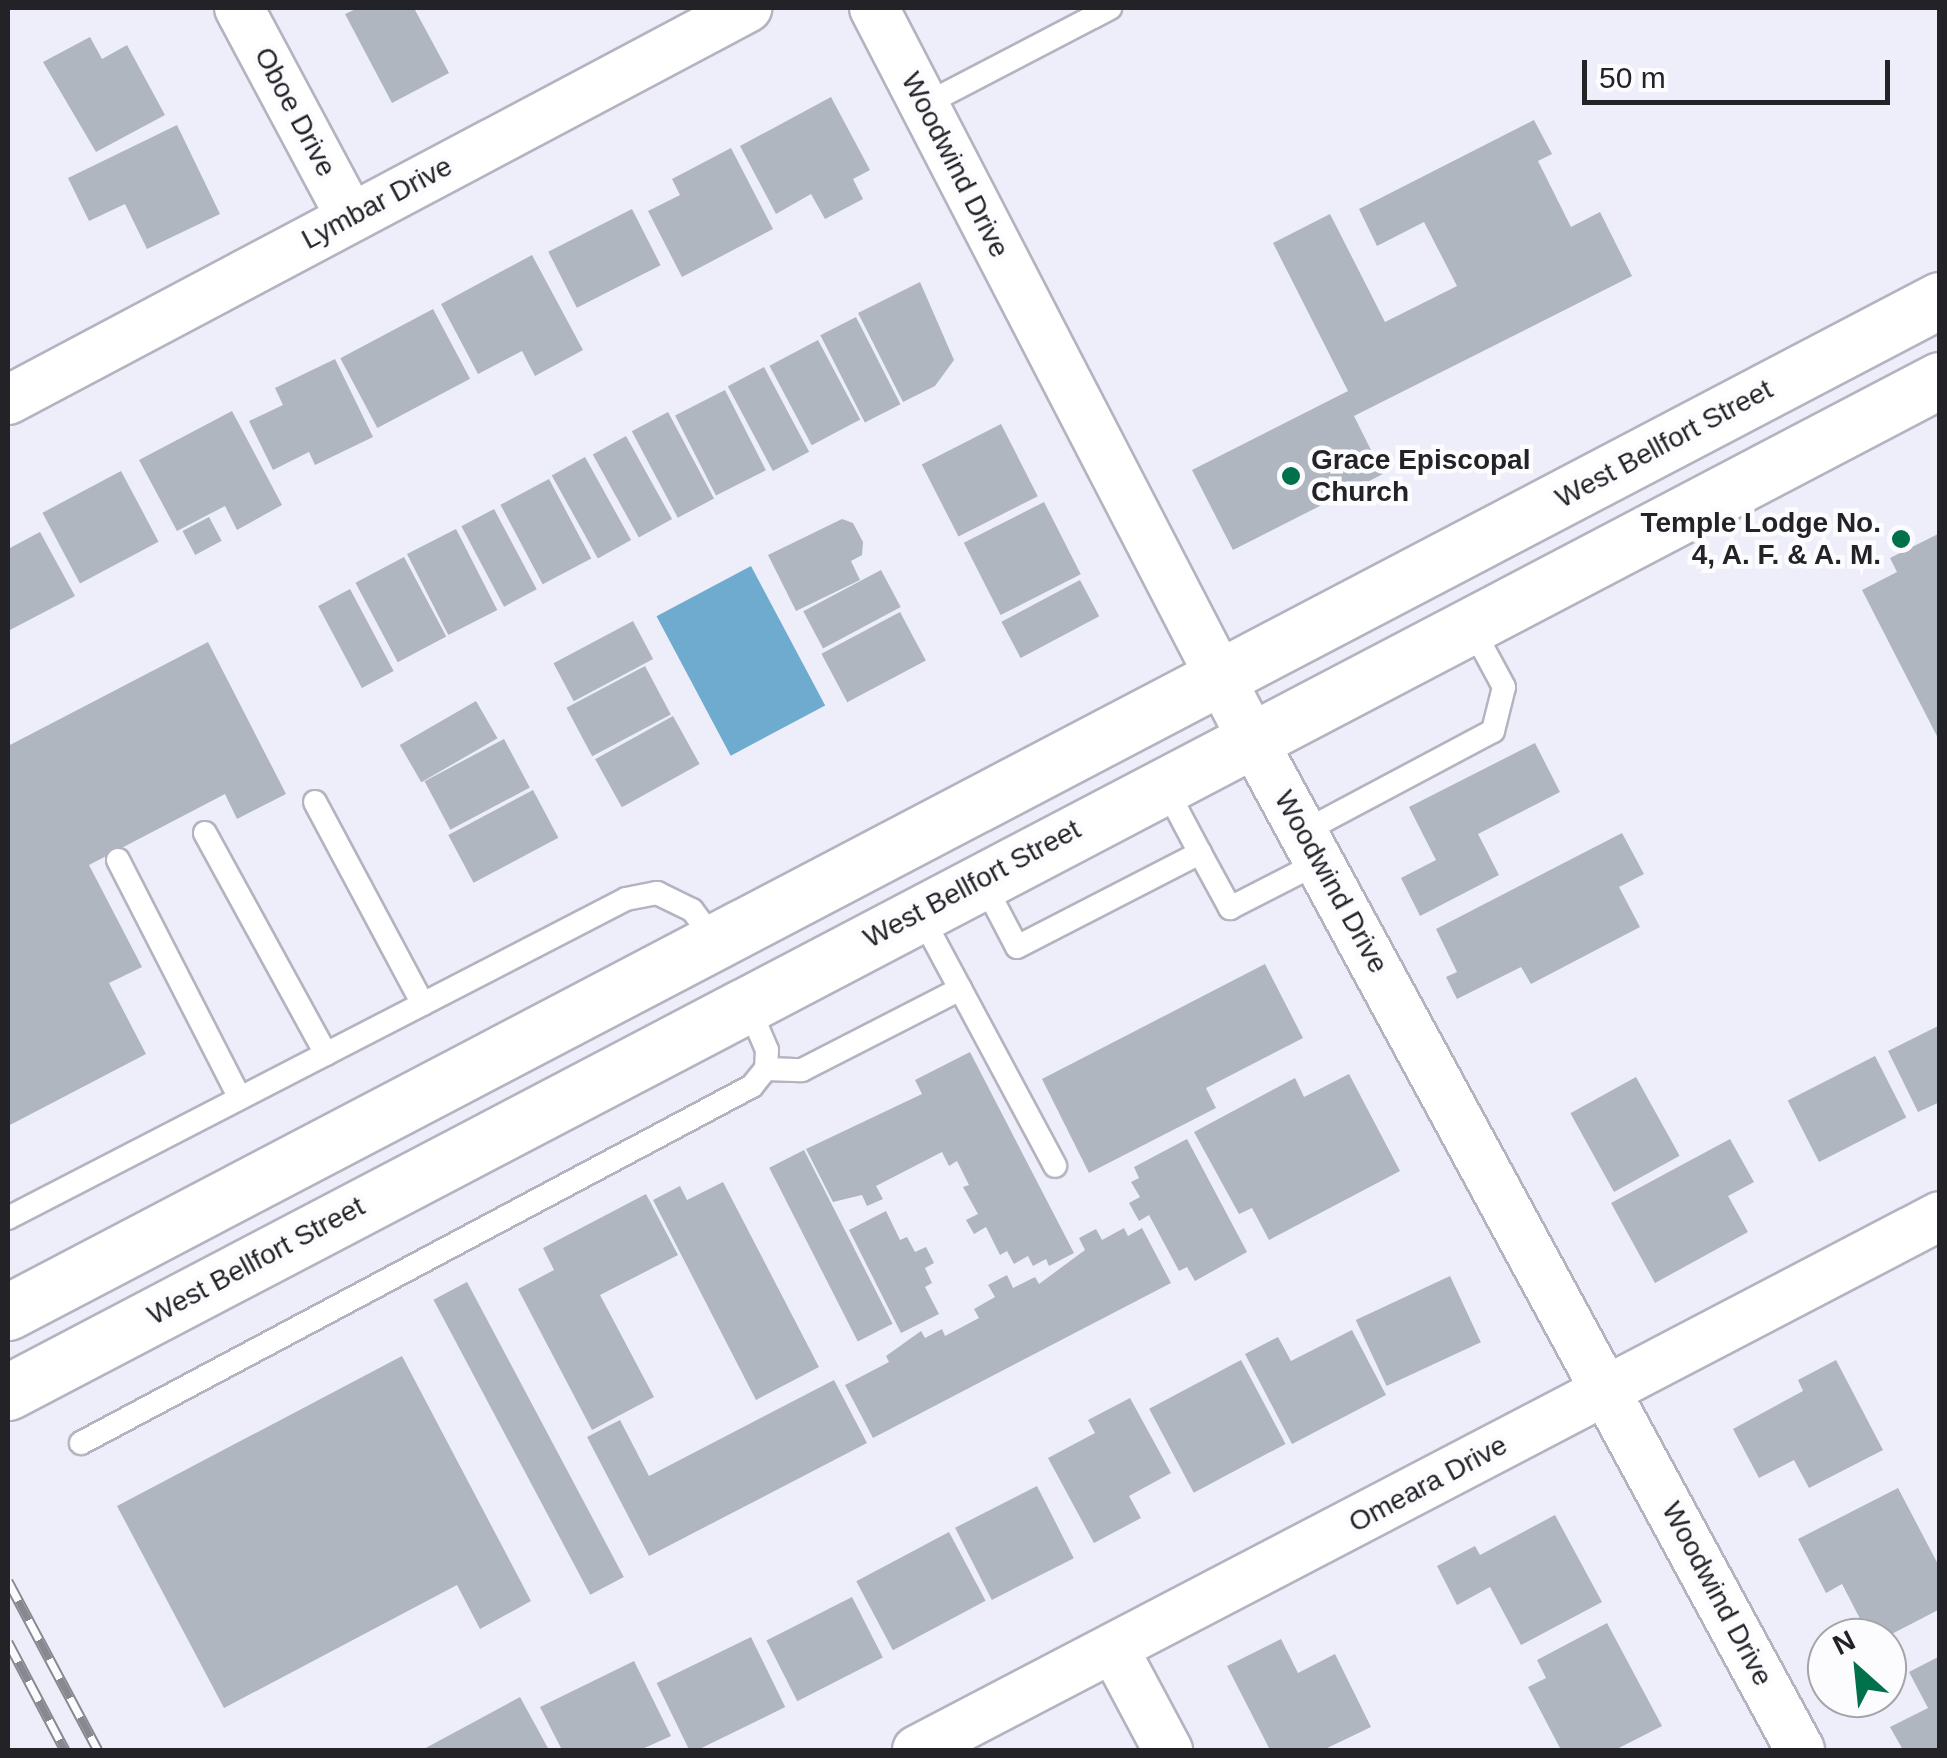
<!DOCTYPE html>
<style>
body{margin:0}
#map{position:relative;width:1947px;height:1758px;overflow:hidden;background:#eeeefa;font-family:Helvetica,sans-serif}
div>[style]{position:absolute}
.water>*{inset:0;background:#6fabce;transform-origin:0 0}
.building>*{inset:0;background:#afb6c0;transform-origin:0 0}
.roads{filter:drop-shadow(2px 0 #b3b4c0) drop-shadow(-2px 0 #b3b4c0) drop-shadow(0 2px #b3b4c0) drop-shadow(0 -2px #b3b4c0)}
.lane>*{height:22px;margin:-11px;padding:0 11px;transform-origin:11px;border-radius:11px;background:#fff}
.street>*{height:48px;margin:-24px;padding:0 24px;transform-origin:24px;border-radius:24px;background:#fff}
.secondary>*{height:55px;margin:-27.5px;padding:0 27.5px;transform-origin:27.5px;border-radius:27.5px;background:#fff}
.rail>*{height:11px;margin-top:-5.5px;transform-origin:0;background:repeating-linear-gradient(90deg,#fcfcff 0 22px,#888890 0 44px);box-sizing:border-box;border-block:2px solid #888890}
.dots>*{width:28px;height:28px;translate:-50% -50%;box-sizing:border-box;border:5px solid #fcfcff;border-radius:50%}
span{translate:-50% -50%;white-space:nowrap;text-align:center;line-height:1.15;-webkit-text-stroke:9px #fcfcff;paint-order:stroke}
.street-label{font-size:28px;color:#222227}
.poi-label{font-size:28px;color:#222227;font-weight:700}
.left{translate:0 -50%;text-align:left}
.right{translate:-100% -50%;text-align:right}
.frame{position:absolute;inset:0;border:10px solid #222227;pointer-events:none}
.north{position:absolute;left:1807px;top:1618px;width:100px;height:100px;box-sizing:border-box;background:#fcfcff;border:2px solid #a5a5a9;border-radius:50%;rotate:333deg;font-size:28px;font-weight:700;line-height:40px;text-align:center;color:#222227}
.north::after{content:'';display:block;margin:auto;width:35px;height:45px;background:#00714b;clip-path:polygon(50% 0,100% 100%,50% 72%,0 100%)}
.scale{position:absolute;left:1582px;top:60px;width:308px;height:45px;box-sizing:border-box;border:5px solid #222227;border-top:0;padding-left:12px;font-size:30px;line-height:35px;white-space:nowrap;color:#222227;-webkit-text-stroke:8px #fcfcff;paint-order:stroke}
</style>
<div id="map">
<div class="water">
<i style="left:751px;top:566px;width:158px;height:107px;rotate:62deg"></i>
</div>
<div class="building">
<i style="clip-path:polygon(358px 8px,414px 8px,449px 73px,392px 103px,345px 14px)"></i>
<i style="clip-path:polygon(90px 37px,102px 59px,127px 45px,165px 115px,96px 152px,43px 62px)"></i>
<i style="clip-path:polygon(831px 97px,870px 170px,853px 179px,863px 199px,825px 219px,811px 194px,776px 214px,740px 146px)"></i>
<i style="clip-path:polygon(1534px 120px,1552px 154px,1538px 161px,1571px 227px,1600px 212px,1632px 276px,1354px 416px,1383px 474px,1233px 550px,1192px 470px,1348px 391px,1273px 243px,1330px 214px,1385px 322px,1457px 286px,1424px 222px,1377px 246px,1359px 209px)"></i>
<i style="clip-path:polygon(177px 125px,220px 214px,147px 249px,125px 204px,89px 221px,68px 178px)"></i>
<i style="clip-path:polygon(731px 148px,773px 229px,682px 277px,648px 211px,680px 195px,672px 179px)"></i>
<i style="left:632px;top:209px;width:63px;height:94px;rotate:63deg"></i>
<i style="clip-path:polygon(532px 255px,583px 350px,535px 376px,522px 351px,478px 374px,441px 304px)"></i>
<i style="clip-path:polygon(920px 282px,954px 360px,935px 386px,903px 402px,858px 313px)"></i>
<i style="left:433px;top:309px;width:79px;height:105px;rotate:62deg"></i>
<i style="left:856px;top:317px;width:98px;height:40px;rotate:63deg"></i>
<i style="left:818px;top:340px;width:90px;height:55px;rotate:62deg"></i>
<i style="clip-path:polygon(335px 359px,373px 437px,315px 465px,309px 452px,273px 470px,249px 421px,283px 405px,275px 388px)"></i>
<i style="left:764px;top:367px;width:96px;height:41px;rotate:62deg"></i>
<i style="left:725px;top:390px;width:90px;height:56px;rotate:63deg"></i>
<i style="clip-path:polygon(232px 411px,282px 505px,237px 530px,225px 506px,177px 531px,139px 460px)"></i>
<i style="left:668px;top:412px;width:98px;height:41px;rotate:62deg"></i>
<i style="left:1001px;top:424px;width:81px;height:89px;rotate:63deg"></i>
<i style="left:626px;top:436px;width:95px;height:38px;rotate:61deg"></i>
<i style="left:585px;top:457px;width:95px;height:38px;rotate:61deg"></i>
<i style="left:121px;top:471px;width:80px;height:89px;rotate:62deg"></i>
<i style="left:549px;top:479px;width:90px;height:55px;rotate:62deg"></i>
<i style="left:1044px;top:502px;width:81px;height:90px;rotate:63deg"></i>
<i style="left:494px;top:509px;width:91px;height:37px;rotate:62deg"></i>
<i style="left:209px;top:517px;width:27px;height:30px;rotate:62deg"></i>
<i style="clip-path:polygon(842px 519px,853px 523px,863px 542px,862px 555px,851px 561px,860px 580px,796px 611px,768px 555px)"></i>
<i style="left:456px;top:529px;width:91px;height:55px;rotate:63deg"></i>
<i style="clip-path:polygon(40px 532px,75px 596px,8px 631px,8px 549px)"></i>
<i style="clip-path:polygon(1940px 533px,1940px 742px,1862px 590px,1897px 572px,1890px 558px)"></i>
<i style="left:404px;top:557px;width:90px;height:55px;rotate:62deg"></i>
<i style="left:881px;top:570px;width:42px;height:88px;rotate:62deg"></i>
<i style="left:1080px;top:580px;width:41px;height:89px;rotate:62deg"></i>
<i style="left:350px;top:589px;width:93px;height:36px;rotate:62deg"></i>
<i style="left:900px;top:612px;width:55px;height:89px;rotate:62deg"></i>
<i style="left:633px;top:621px;width:43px;height:90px;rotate:62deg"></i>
<i style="clip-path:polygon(208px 642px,286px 794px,237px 819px,225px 794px,89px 865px,142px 967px,109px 983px,146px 1054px,8px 1126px,8px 746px)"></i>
<i style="left:645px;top:666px;width:55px;height:89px;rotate:62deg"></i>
<i style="left:476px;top:701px;width:43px;height:88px;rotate:60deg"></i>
<i style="left:673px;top:716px;width:55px;height:89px;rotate:61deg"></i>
<i style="left:504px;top:739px;width:55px;height:90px;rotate:62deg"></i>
<i style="clip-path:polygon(1535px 743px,1560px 792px,1478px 834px,1499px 875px,1420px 916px,1401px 878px,1436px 860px,1409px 807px)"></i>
<i style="left:533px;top:790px;width:54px;height:96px;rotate:62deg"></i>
<i style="clip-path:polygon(1622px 833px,1644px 874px,1619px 887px,1640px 927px,1531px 984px,1521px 967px,1457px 999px,1446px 977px,1457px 972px,1436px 929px)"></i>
<i style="clip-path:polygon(1265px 964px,1303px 1038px,1206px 1088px,1216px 1108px,1089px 1173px,1042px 1079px)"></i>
<i style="clip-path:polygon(1940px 1025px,1940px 1102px,1918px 1112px,1888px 1051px)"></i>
<i style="clip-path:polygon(970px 1052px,1074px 1253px,1049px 1266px,1046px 1259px,1033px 1266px,1028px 1256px,1014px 1264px,1007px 1251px,1000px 1255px,986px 1227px,974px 1234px,966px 1220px,978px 1214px,963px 1187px,969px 1185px,957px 1161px,949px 1166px,942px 1152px,876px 1186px,883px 1199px,867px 1206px,862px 1195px,833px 1202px,806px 1149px,922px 1094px,915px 1080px)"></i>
<i style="left:1875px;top:1056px;width:69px;height:98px;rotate:63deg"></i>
<i style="clip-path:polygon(1349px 1074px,1400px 1171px,1269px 1240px,1252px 1208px,1239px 1214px,1194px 1132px,1295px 1078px,1304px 1097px)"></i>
<i style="left:1636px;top:1077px;width:90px;height:75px;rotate:61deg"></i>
<i style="clip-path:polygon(1187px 1139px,1247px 1252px,1195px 1281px,1187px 1267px,1179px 1271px,1149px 1215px,1139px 1221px,1129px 1203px,1140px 1197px,1131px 1182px,1139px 1178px,1134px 1167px)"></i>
<i style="clip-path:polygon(1730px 1139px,1754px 1182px,1728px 1196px,1748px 1232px,1655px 1283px,1611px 1203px)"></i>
<i style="left:804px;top:1150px;width:195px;height:39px;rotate:63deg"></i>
<i style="clip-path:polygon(723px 1182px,819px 1367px,756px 1400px,653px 1200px,680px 1186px,687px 1200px)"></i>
<i style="clip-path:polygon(646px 1194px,678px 1255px,600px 1295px,654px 1397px,592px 1430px,518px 1289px,554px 1270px,543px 1248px)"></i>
<i style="clip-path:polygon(886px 1211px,900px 1240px,907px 1237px,915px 1252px,926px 1247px,934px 1263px,925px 1268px,932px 1283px,925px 1287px,939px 1314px,901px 1333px,849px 1230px)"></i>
<i style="clip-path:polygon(1124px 1228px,1128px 1236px,1142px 1228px,1171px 1283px,873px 1438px,845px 1385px,889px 1362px,886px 1356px,921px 1331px,925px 1338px,942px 1329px,945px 1336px,979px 1318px,974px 1309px,995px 1297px,988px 1285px,1007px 1275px,1013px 1288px,1035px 1277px,1039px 1284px,1085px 1250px,1079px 1238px,1096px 1229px,1102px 1240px)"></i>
<i style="left:1450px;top:1276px;width:73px;height:104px;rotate:65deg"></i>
<i style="left:467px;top:1282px;width:334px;height:38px;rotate:62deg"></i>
<i style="clip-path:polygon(1352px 1330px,1386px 1395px,1292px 1444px,1245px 1354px,1278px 1337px,1291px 1361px)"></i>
<i style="clip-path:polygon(402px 1356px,531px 1601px,480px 1629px,457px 1585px,224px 1708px,117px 1506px)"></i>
<i style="left:1241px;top:1360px;width:95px;height:104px;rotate:62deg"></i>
<i style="clip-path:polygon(1836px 1360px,1883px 1450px,1809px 1488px,1794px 1460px,1759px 1478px,1733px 1429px,1803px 1391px,1798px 1380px)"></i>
<i style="clip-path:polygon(834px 1380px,867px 1443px,649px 1556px,587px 1437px,620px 1420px,649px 1476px)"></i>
<i style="clip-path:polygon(1130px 1398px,1171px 1473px,1129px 1496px,1141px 1518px,1094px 1543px,1048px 1458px,1095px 1433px,1088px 1420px)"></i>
<i style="left:1037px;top:1486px;width:81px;height:92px;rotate:63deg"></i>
<i style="clip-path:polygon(1898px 1488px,1940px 1568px,1940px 1609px,1884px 1638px,1870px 1638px,1842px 1584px,1826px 1593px,1798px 1539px)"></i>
<i style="clip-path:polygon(1555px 1515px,1602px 1602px,1521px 1645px,1490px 1587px,1457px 1605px,1437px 1566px,1475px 1546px,1480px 1555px)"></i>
<i style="left:949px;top:1532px;width:78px;height:105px;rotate:62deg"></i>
<i style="left:852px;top:1597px;width:68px;height:96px;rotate:63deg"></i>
<i style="clip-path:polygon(1607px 1623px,1662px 1726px,1615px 1750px,1561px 1750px,1528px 1687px,1546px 1678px,1537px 1660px)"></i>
<i style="left:751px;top:1637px;width:78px;height:105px;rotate:64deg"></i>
<i style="clip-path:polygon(1281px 1639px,1298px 1673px,1335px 1654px,1371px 1727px,1323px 1750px,1270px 1750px,1227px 1666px)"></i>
<i style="clip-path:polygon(1940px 1656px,1940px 1750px,1903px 1750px,1890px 1727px,1928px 1708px,1909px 1672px)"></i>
<i style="clip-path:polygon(634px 1661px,671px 1736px,640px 1750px,562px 1750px,540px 1707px)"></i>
<i style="clip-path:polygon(520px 1697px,549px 1750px,422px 1750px)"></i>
</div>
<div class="roads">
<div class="lane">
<i style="left:924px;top:105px;width:210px;rotate:-27.5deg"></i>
<i style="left:1164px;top:785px;width:77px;rotate:62.1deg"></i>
<i style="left:315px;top:802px;width:229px;rotate:61.9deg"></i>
<i style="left:1303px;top:832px;width:215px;rotate:-28deg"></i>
<i style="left:1493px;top:731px;width:45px;rotate:-76deg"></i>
<i style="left:1504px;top:687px;width:69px;rotate:-118.4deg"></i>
<i style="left:205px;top:833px;width:252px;rotate:61.3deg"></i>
<i style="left:118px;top:860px;width:267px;rotate:62.9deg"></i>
<i style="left:983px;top:882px;width:73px;rotate:62.4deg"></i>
<i style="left:1017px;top:947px;width:206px;rotate:-27.2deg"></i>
<i style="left:1200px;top:853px;width:63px;rotate:61.4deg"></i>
<i style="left:1230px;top:908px;width:101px;rotate:-27.1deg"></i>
<i style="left:919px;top:912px;width:288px;rotate:61.8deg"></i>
<i style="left:766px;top:1069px;width:36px;rotate:2deg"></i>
<i style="left:802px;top:1070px;width:178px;rotate:-27.1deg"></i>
<i style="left:8px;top:1218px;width:695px;rotate:-27.3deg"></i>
<i style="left:626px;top:899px;width:32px;rotate:-11deg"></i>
<i style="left:657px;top:893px;width:39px;rotate:26deg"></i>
<i style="left:692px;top:910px;width:36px;rotate:53deg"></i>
<i style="left:81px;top:1443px;width:760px;rotate:-28.01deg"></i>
<i style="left:752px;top:1086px;width:22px;rotate:-51deg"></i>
<i style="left:766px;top:1069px;width:19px;rotate:-87deg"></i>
<i style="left:767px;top:1050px;width:51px;rotate:-113.1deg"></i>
</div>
<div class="street">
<i style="left:239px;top:8px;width:236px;rotate:61.9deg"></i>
<i style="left:874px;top:8px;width:821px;rotate:62.65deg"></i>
<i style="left:1251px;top:737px;width:1152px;rotate:61.54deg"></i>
<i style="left:8px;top:400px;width:837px;rotate:-27.94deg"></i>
<i style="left:1114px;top:1649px;width:115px;rotate:61.9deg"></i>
<i style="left:917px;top:1750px;width:1154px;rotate:-27.56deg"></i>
</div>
<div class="secondary">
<i style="left:8px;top:1312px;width:2181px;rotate:-27.65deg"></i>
<i style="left:8px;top:1392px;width:2181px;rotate:-27.65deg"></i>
</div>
</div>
<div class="rail">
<i style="left:8px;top:1581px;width:191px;rotate:62deg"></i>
<i style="left:8px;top:1642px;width:122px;rotate:62.2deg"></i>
</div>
<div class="dots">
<i style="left:1291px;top:476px;background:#00714b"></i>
<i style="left:1901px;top:539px;background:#00714b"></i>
</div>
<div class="street-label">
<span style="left:295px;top:112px;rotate:62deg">Oboe Drive</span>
<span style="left:955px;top:165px;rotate:63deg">Woodwind Drive</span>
<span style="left:377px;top:203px;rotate:-28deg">Lymbar Drive</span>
<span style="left:1664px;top:444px;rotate:-28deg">West Bellfort Street</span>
<span style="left:1331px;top:882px;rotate:61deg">Woodwind Drive</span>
<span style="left:972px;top:884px;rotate:-28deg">West Bellfort Street</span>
<span style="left:256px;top:1261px;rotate:-28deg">West Bellfort Street</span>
<span style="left:1428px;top:1484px;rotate:-28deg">Omeara Drive</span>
<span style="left:1717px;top:1594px;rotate:62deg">Woodwind Drive</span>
</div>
<div class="poi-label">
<span class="left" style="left:1311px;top:476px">Grace Episcopal<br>Church</span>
<span class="right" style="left:1881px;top:539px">Temple Lodge No.<br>4, A. F. &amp; A. M.</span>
</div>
<div class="frame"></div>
<div class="north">N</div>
<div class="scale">50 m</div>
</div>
